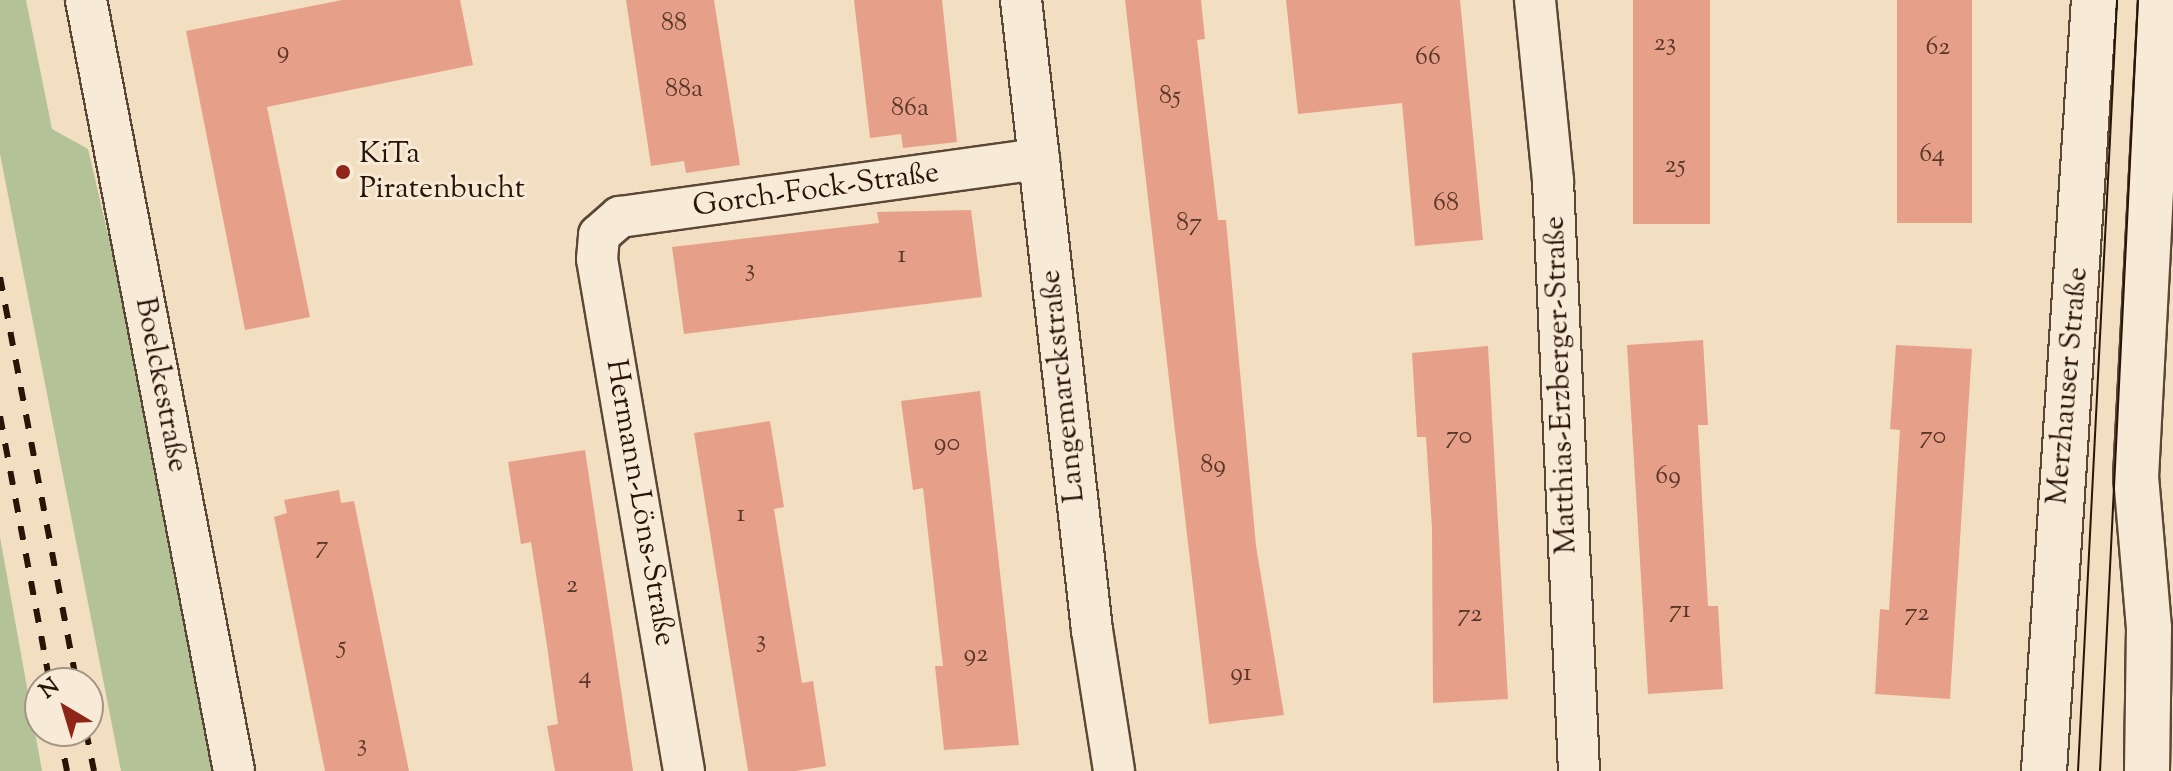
<!DOCTYPE html>
<meta charset="utf-8">
<style>
body{margin:0}
#map{position:relative;width:2173px;height:771px;overflow:hidden;background:#f2dec1;font-family:"Sorts Mill Goudy",serif}
div>[style]{position:absolute}
.green>*{inset:0;background:#b4c298}
.building>*{inset:0;background:#e6a089;transform-origin:0 0}
.roads{filter:drop-shadow(2px 0 #5c4636) drop-shadow(-2px 0 #5c4636) drop-shadow(0 2px #5c4636) drop-shadow(0 -2px #5c4636)}
.street>*{height:40px;margin:-20px;padding:0 20px;transform-origin:20px;border-radius:20px;background:#f7ead7}
.secondary>*{height:44px;margin:-22px;padding:0 22px;transform-origin:22px;border-radius:22px;background:#f7ead7}
.tram>*{height:2px;margin:-1px;padding:0 1px;transform-origin:1px;border-radius:1px;background:#2a1307}
.rail>*{height:6px;margin-top:-3px;transform-origin:0;background:repeating-linear-gradient(90deg,#2a1307 0 14px,transparent 0 28px)}
.dots>*{width:22px;height:22px;translate:-50% -50%;box-sizing:border-box;border:4px solid #f7ead7;border-radius:50%}
span{translate:-50% -50%;white-space:nowrap;text-align:center;line-height:1.15;-webkit-text-stroke:6px #f7ead7;paint-order:stroke}
.number-label{font-size:26px;color:#593628}
.number-label span{-webkit-text-stroke-width:0}
.poi-label{font-size:30px;color:#2a1307}
.left{translate:0 -50%;text-align:left}
.street-label{font-size:30px;color:#2a1307}
.north{position:absolute;left:24px;top:667px;width:80px;height:80px;box-sizing:border-box;background:#f7ead7;border:2px solid #a59484;border-radius:50%;rotate:322deg;font-size:22px;font-weight:700;line-height:32px;text-align:center;color:#2a1307}
.north::after{content:'';display:block;margin:auto;width:28px;height:36px;background:#8f2418;clip-path:polygon(50% 0,100% 100%,50% 72%,0 100%)}
</style>
<div id="map">
<div class="green">
<i style="clip-path:polygon(0 0,26px 0,52px 129px,88px 149px,151px 418px,214px 771px,121px 771px,0 154px)"></i>
<i style="clip-path:polygon(0 537px,42px 771px,0 771px)"></i>
</div>
<div class="building">
<i style="clip-path:polygon(342px 0,460px 0,473px 65px,267px 107px,310px 317px,245px 330px,186px 31px)"></i>
<i style="clip-path:polygon(626px 0,714px 0,740px 165px,686px 173px,684px 161px,651px 166px)"></i>
<i style="clip-path:polygon(854px 0,942px 0,957px 142px,903px 148px,901px 134px,870px 138px)"></i>
<i style="clip-path:polygon(1125px 0,1201px 0,1205px 39px,1197px 40px,1218px 220px,1226px 220px,1256px 546px,1284px 715px,1209px 724px)"></i>
<i style="clip-path:polygon(1286px 0,1460px 0,1483px 240px,1415px 246px,1402px 103px,1298px 114px)"></i>
<i style="left:1633px;top:0;width:77px;height:224px"></i>
<i style="left:1897px;top:0;width:75px;height:223px"></i>
<i style="clip-path:polygon(971px 210px,982px 297px,684px 334px,672px 247px,879px 223px,877px 212px)"></i>
<i style="clip-path:polygon(1703px 340px,1708px 425px,1698px 425px,1708px 606px,1718px 606px,1723px 689px,1648px 694px,1627px 345px)"></i>
<i style="clip-path:polygon(1896px 345px,1972px 349px,1950px 699px,1875px 694px,1880px 609px,1889px 610px,1900px 430px,1890px 429px)"></i>
<i style="clip-path:polygon(1488px 346px,1508px 699px,1433px 703px,1432px 528px,1426px 437px,1417px 437px,1412px 353px)"></i>
<i style="clip-path:polygon(980px 391px,1019px 745px,944px 750px,935px 666px,943px 666px,923px 488px,913px 490px,901px 401px)"></i>
<i style="clip-path:polygon(770px 421px,784px 507px,774px 509px,787px 591px,802px 683px,813px 681px,826px 766px,796px 771px,748px 771px,694px 433px)"></i>
<i style="clip-path:polygon(585px 450px,612px 629px,633px 771px,555px 771px,547px 726px,558px 724px,546px 639px,531px 542px,521px 544px,508px 462px)"></i>
<i style="clip-path:polygon(339px 490px,341px 503px,354px 501px,409px 771px,325px 771px,274px 517px,287px 513px,284px 500px)"></i>
</div>
<div class="roads">
<div class="street">
<i style="left:86px;top:0;width:785px;rotate:79.13deg"></i>
<i style="left:1021px;top:0;width:634px;rotate:83.57deg"></i>
<i style="left:1092px;top:630px;width:143px;rotate:81.1deg"></i>
<i style="left:1535px;top:0;width:182px;rotate:84.3deg"></i>
<i style="left:1553px;top:181px;width:591px;rotate:87.48deg"></i>
<i style="left:684px;top:771px;width:519px;rotate:-99.64deg"></i>
<i style="left:597px;top:259px;width:24px;rotate:-85deg"></i>
<i style="left:599px;top:235px;width:28px;rotate:-41deg"></i>
<i style="left:620px;top:217px;width:423px;rotate:-7.9deg"></i>
</div>
<div class="secondary">
<i style="left:2044px;top:771px;width:773px;rotate:-86.29deg"></i>
<i style="left:2147px;top:771px;width:143px;rotate:-89.2deg"></i>
<i style="left:2149px;top:628px;width:152px;rotate:-94.9deg"></i>
<i style="left:2136px;top:477px;width:478px;rotate:-87deg"></i>
</div>
</div>
<div class="tram">
<i style="left:2078px;top:771px;width:772px;rotate:-87.1deg"></i>
<i style="left:2100px;top:771px;width:772px;rotate:-87.18deg"></i>
</div>
<div class="rail">
<i style="left:0;top:277px;width:413px;rotate:79.3deg"></i>
<i style="left:0;top:416px;width:272px;rotate:79.4deg"></i>
<i style="left:59px;top:731px;width:41px;rotate:78.7deg"></i>
<i style="left:86px;top:731px;width:41px;rotate:78.7deg"></i>
</div>
<div class="dots">
<i style="left:343px;top:172px;background:#8f2418"></i>
</div>
<div class="number-label">
<span style="left:674px;top:24px">88</span>
<span style="left:1665px;top:44px">23</span>
<span style="left:1938px;top:48px">62</span>
<span style="left:283px;top:52px">9</span>
<span style="left:1428px;top:58px">66</span>
<span style="left:684px;top:90px">88a</span>
<span style="left:1170px;top:97px">85</span>
<span style="left:910px;top:109px">86a</span>
<span style="left:1932px;top:155px">64</span>
<span style="left:1675px;top:166px">25</span>
<span style="left:1446px;top:204px">68</span>
<span style="left:1189px;top:224px">87</span>
<span style="left:902px;top:256px">1</span>
<span style="left:750px;top:270px">3</span>
<span style="left:1459px;top:437px">70</span>
<span style="left:1933px;top:437px">70</span>
<span style="left:947px;top:444px">90</span>
<span style="left:1213px;top:466px">89</span>
<span style="left:1668px;top:477px">69</span>
<span style="left:741px;top:515px">1</span>
<span style="left:322px;top:547px">7</span>
<span style="left:572px;top:586px">2</span>
<span style="left:1680px;top:611px">71</span>
<span style="left:1917px;top:614px">72</span>
<span style="left:1470px;top:615px">72</span>
<span style="left:761px;top:641px">3</span>
<span style="left:342px;top:647px">5</span>
<span style="left:976px;top:655px">92</span>
<span style="left:1241px;top:674px">91</span>
<span style="left:585px;top:677px">4</span>
<span style="left:362px;top:745px">3</span>
</div>
<div class="poi-label">
<span class="left" style="left:359px;top:172px">KiTa<br>Piratenbucht</span>
</div>
<div class="street-label">
<span style="left:816px;top:191px;rotate:-8deg">Gorch-Fock-Straße</span>
<span style="left:160px;top:385px;rotate:79deg">Boelckestraße</span>
<span style="left:1562px;top:385px;rotate:-92deg">Matthias-Erzberger-Straße</span>
<span style="left:1064px;top:386px;rotate:-96deg">Langemarckstraße</span>
<span style="left:2069px;top:386px;rotate:-85deg">Merzhauser Straße</span>
<span style="left:639px;top:503px;rotate:80deg">Hermann-Löns-Straße</span>
</div>
<div class="north">N</div>
</div>
